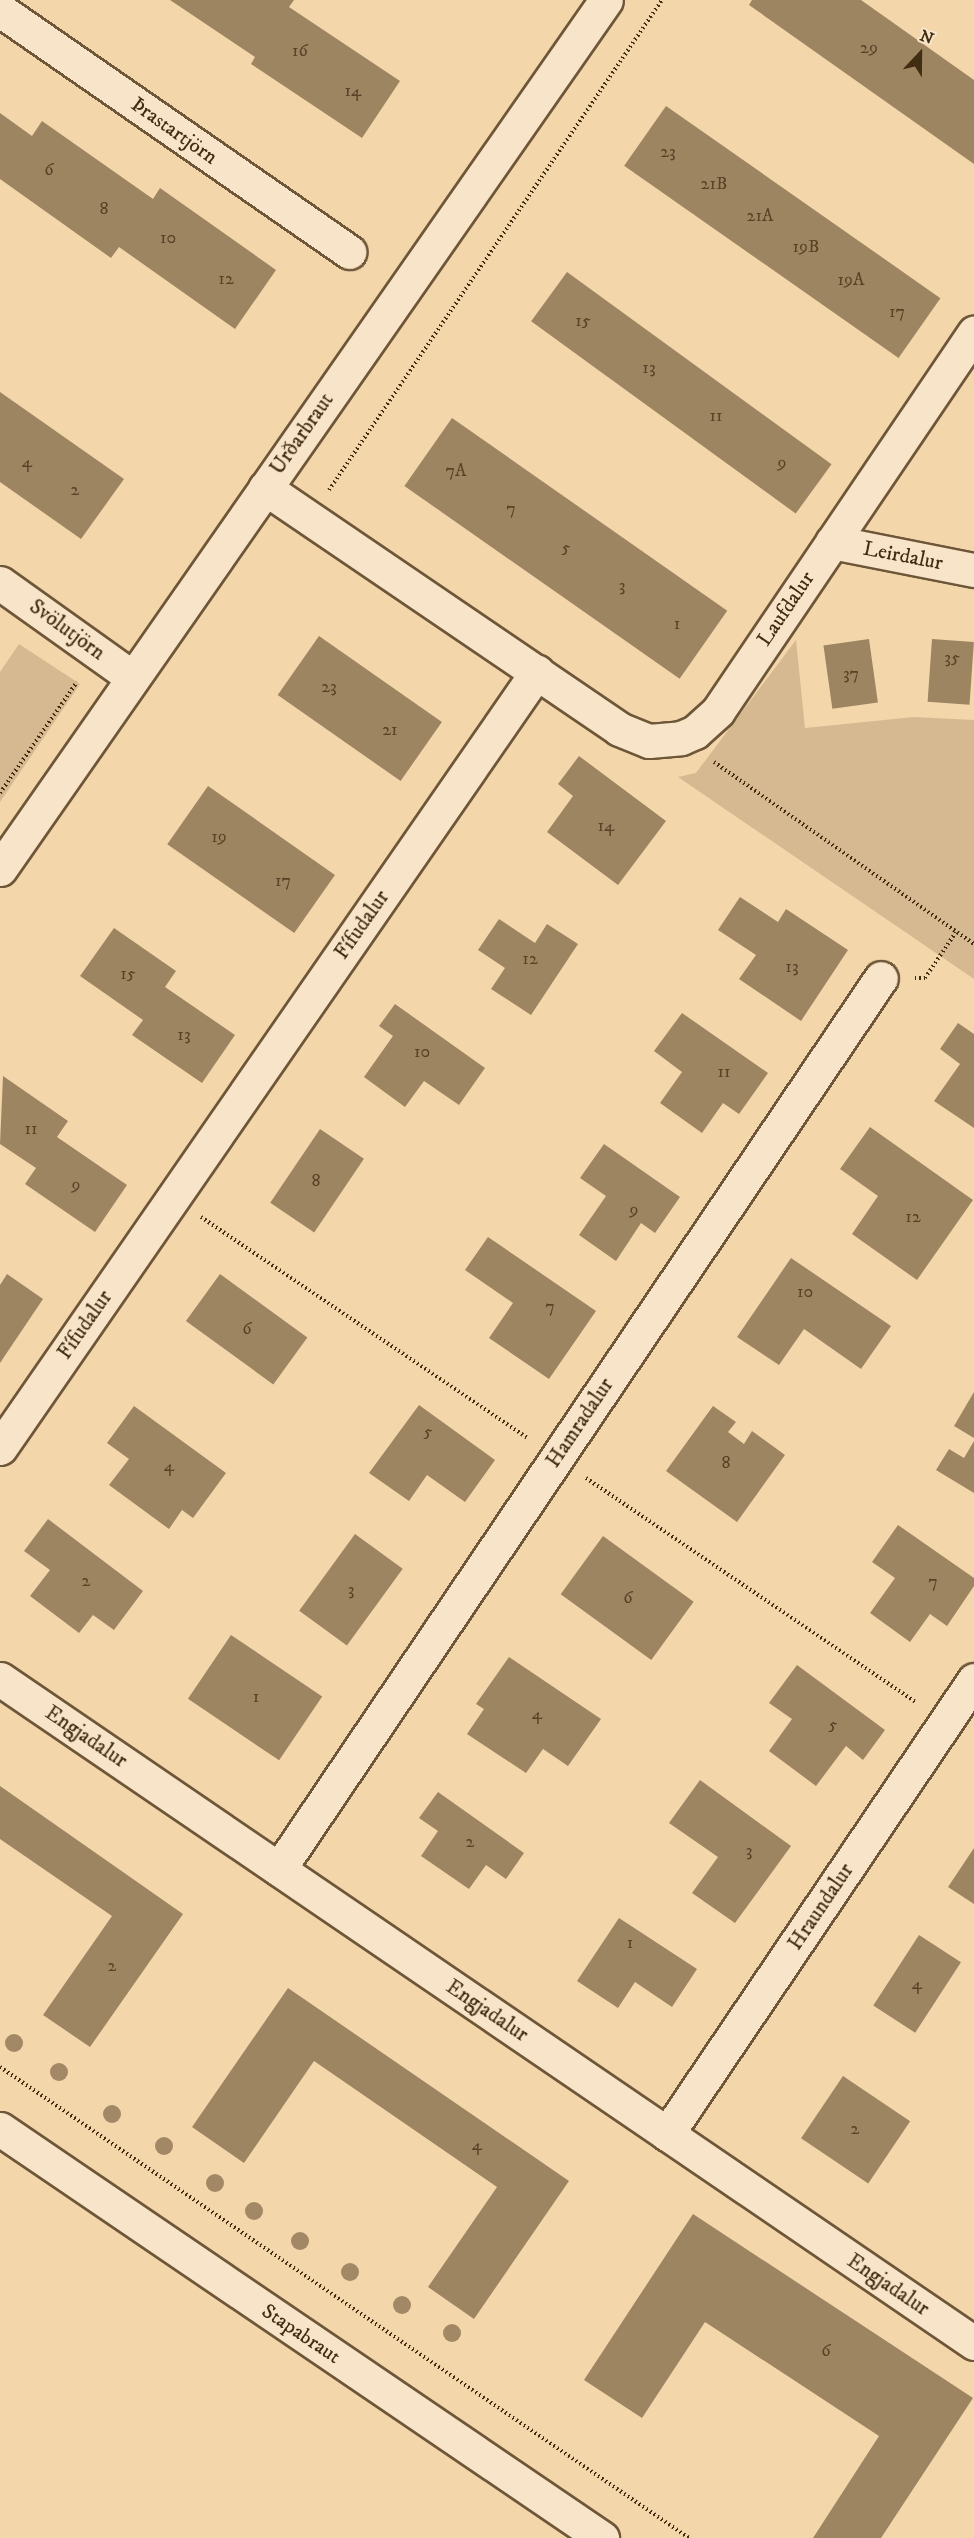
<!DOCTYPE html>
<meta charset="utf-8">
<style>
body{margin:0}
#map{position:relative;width:974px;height:2538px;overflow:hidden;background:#f4d6ab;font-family:"IM FELL DW Pica",serif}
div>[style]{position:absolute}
.green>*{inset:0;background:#d6b991}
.building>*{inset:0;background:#9e8562;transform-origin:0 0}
.path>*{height:4px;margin-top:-2px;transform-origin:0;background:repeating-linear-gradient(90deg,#412d12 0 1.5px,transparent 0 4.5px)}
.roads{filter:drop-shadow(2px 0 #6e5738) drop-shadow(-2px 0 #6e5738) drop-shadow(0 2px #6e5738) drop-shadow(0 -2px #6e5738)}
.minor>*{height:33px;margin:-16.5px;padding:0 16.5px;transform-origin:16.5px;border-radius:16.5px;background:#f8e4c8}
.trees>*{width:18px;height:18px;margin:-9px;border-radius:50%;background:#a28865}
span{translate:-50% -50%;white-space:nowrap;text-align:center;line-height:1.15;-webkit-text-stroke:4.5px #f8e4c8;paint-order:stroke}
.number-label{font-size:18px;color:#584326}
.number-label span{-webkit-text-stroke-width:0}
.street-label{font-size:21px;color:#412d12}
.north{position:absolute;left:890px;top:24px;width:60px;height:60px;-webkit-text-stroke:4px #f8e4c8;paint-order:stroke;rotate:22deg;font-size:16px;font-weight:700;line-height:24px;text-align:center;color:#412d12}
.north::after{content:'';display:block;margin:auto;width:21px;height:27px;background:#412d12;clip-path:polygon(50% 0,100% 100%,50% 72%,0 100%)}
</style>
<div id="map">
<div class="green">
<i style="clip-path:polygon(796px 640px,805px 728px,914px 717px,974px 720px,974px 979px,678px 777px,696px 773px)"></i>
<i style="clip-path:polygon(19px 644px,80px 684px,0 802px,0 672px)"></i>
</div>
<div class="building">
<i style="clip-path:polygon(170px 0,294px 0,289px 7px,400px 81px,362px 138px,251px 64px,255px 57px)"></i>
<i style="clip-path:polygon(752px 0,861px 0,974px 80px,974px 164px,749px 5px)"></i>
<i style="left:666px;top:106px;width:335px;height:73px;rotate:35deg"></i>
<i style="clip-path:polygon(0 113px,32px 136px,42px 121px,153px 199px,160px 188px,276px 270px,235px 329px,119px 247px,111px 258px,0 179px)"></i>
<i style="left:567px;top:272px;width:327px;height:61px;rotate:36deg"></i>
<i style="clip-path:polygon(0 392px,124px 479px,81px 539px,0 482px)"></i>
<i style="left:452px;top:418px;width:336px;height:83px;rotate:35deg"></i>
<i style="left:319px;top:636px;width:150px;height:72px;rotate:35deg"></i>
<i style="left:869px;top:639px;width:64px;height:46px;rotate:82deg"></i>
<i style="left:932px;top:639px;width:42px;height:63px;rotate:4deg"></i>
<i style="clip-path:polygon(579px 756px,666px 821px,618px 885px,547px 832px,573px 796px,558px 784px)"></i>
<i style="left:208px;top:786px;width:155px;height:71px;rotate:35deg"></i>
<i style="clip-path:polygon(740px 897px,778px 922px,786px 909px,848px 950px,801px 1021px,739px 979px,756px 955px,718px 930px)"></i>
<i style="clip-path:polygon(499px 919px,535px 943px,547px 924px,578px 944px,531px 1015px,491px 989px,505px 968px,478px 950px)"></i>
<i style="clip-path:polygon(114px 928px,176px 971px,165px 987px,235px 1035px,202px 1083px,132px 1035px,143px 1020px,80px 976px)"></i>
<i style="clip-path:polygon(395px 1004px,485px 1068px,459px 1105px,424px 1081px,405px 1107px,364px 1077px,393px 1036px,379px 1026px)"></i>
<i style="clip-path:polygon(682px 1013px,768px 1073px,739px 1114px,723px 1103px,702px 1133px,660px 1103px,682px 1072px,654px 1051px)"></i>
<i style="clip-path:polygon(958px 1023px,974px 1034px,974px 1128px,934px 1101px,960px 1064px,940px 1049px)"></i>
<i style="clip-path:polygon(3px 1076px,68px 1121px,57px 1137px,127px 1185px,95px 1232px,25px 1184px,36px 1168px,0 1144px)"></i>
<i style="clip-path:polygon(870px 1127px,973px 1200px,917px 1280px,852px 1234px,878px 1196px,840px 1169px)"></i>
<i style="left:320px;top:1129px;width:53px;height:89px;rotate:34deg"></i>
<i style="clip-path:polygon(604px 1144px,680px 1197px,655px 1233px,641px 1223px,616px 1261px,579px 1235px,606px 1196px,580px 1178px)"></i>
<i style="clip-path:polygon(488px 1237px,596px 1311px,549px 1379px,489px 1338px,513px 1303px,465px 1270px)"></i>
<i style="clip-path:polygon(791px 1258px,891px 1326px,861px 1369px,804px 1329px,779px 1365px,737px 1337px)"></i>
<i style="clip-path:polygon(7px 1274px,43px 1299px,0 1363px,0 1285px)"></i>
<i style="left:220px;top:1274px;width:108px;height:58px;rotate:36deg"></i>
<i style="clip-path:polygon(974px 1392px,974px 1438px,954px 1426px)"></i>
<i style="clip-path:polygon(419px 1405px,495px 1460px,465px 1502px,427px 1475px,409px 1501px,369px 1473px)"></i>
<i style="clip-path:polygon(134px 1406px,226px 1473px,193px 1518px,182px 1510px,169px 1529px,109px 1485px,129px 1459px,107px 1443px)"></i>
<i style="clip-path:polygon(713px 1406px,736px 1422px,728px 1432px,744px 1444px,752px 1431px,785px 1455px,737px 1522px,666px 1471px)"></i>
<i style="clip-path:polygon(974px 1441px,974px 1493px,936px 1470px,949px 1449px,964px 1458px)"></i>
<i style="clip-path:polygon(48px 1519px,143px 1591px,114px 1630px,93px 1615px,79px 1633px,30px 1596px,50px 1570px,24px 1551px)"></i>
<i style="clip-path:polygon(898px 1525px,974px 1578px,974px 1586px,947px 1626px,930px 1614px,910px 1642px,870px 1613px,895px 1578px,872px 1562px)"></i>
<i style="left:355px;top:1534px;width:59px;height:95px;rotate:36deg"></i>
<i style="left:603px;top:1536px;width:112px;height:72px;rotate:36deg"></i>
<i style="left:231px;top:1635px;width:110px;height:77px;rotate:34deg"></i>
<i style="clip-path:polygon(509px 1657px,601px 1719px,568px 1766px,543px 1749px,526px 1773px,467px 1734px,484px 1709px,476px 1704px)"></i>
<i style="clip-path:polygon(797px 1665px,885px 1730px,863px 1760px,846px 1746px,816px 1786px,769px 1751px,792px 1719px,769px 1703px)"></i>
<i style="clip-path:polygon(700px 1780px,791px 1846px,735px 1923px,692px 1893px,718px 1857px,669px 1823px)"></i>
<i style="clip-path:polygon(0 1786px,183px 1914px,90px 2047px,43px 2015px,112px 1916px,0 1839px)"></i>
<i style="clip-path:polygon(438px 1792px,524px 1853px,506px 1879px,486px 1865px,469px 1889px,421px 1856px,438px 1831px,419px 1818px)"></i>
<i style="clip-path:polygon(974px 1848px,974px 1904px,948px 1887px)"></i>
<i style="clip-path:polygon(619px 1918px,697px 1969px,672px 2007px,635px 1982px,618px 2008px,577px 1981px)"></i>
<i style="left:919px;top:1935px;width:50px;height:84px;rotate:33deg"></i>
<i style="clip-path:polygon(288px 1988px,569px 2181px,474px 2319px,428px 2287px,497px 2187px,314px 2061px,244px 2163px,192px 2127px)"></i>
<i style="left:843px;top:2076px;width:81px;height:75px;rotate:34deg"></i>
<i style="clip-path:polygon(693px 2214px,973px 2398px,881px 2538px,813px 2538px,879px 2436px,705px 2322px,642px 2418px,584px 2380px)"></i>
</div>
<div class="path">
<i style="left:329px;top:490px;width:592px;rotate:-55.8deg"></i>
<i style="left:714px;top:762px;width:317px;rotate:35deg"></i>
<i style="left:0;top:793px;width:135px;rotate:-55.3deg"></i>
<i style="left:915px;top:978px;width:10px"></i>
<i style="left:925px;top:978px;width:55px;rotate:-56deg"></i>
<i style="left:201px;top:1217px;width:395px;rotate:34.1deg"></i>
<i style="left:586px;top:1478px;width:400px;rotate:34.2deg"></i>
<i style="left:0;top:2067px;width:835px;rotate:34.36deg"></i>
</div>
<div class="roads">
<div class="minor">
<i style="left:0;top:10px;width:425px;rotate:34.7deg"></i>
<i style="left:265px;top:488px;width:428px;rotate:34.2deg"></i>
<i style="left:619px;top:729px;width:32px;rotate:22deg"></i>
<i style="left:649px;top:741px;width:32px;rotate:-5deg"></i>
<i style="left:681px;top:738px;width:15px;rotate:-23deg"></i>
<i style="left:695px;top:732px;width:31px;rotate:-42deg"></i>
<i style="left:718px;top:711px;width:457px;rotate:-55.9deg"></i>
<i style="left:832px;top:542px;width:145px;rotate:11.2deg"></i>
<i style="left:0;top:583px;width:163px;rotate:35.5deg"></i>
<i style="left:0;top:869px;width:1059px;rotate:-55.11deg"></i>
<i style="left:0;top:1448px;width:944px;rotate:-55.32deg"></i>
<i style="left:0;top:1679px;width:1179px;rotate:34.28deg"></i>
<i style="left:279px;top:1869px;width:1075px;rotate:-55.96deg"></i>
<i style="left:0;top:2129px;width:728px;rotate:34.19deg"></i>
<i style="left:667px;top:2134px;width:548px;rotate:-55.93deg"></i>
</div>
</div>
<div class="trees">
<i style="left:14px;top:2043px"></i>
<i style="left:59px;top:2072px"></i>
<i style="left:112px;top:2114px"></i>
<i style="left:164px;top:2146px"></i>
<i style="left:215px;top:2183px"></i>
<i style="left:254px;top:2211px"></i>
<i style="left:300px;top:2241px"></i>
<i style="left:350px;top:2272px"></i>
<i style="left:402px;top:2305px"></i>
<i style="left:452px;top:2333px"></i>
</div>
<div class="number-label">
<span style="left:869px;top:48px">29</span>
<span style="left:300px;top:51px">16</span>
<span style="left:353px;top:91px">14</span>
<span style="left:668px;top:152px">23</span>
<span style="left:49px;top:170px">6</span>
<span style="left:714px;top:184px">21B</span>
<span style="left:104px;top:209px">8</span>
<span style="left:760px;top:216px">21A</span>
<span style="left:168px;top:238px">10</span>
<span style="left:806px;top:247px">19B</span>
<span style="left:226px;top:279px">12</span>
<span style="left:851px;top:280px">19A</span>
<span style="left:897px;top:312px">17</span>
<span style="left:583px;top:321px">15</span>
<span style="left:649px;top:368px">13</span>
<span style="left:716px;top:416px">11</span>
<span style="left:27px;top:462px">4</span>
<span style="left:782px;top:463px">9</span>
<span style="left:456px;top:471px">7A</span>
<span style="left:75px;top:490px">2</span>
<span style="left:511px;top:509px">7</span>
<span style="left:566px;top:548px">5</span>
<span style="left:622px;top:586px">3</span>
<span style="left:677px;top:624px">1</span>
<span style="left:952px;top:658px">35</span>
<span style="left:851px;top:674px">37</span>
<span style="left:329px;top:687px">23</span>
<span style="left:390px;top:730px">21</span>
<span style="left:606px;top:826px">14</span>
<span style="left:219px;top:837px">19</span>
<span style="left:283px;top:881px">17</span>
<span style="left:530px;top:959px">12</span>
<span style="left:792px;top:967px">13</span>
<span style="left:128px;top:974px">15</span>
<span style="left:184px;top:1035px">13</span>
<span style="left:422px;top:1052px">10</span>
<span style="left:724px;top:1072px">11</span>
<span style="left:31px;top:1129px">11</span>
<span style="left:316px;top:1181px">8</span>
<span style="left:76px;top:1185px">9</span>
<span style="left:634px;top:1210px">9</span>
<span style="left:913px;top:1217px">12</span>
<span style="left:805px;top:1292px">10</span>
<span style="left:550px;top:1307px">7</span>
<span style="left:247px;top:1329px">6</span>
<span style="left:428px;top:1432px">5</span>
<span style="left:726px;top:1463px">8</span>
<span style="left:169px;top:1466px">4</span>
<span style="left:86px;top:1581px">2</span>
<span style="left:933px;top:1582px">7</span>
<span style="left:351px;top:1590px">3</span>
<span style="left:628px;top:1598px">6</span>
<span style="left:256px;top:1697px">1</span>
<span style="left:537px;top:1714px">4</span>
<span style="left:833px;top:1725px">5</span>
<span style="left:470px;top:1842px">2</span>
<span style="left:749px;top:1851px">3</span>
<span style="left:630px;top:1943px">1</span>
<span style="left:112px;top:1966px">2</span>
<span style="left:917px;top:1984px">4</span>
<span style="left:855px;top:2129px">2</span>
<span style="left:477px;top:2145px">4</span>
<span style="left:826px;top:2351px">6</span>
</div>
<div class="street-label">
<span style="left:174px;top:131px;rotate:35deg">Þrastartjörn</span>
<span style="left:302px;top:434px;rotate:-55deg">Urðarbraut</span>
<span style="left:903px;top:556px;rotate:11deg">Leirdalur</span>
<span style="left:786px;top:609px;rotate:-56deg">Laufdalur</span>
<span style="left:67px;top:630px;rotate:36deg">Svölutjörn</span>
<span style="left:362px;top:925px;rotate:-55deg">Fífudalur</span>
<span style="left:85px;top:1325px;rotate:-55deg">Fífudalur</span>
<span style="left:580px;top:1423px;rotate:-56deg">Hamradalur</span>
<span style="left:86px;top:1737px;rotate:34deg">Engjadalur</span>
<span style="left:821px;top:1907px;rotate:-56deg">Hraundalur</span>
<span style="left:487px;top:2011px;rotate:34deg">Engjadalur</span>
<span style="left:888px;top:2285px;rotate:34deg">Engjadalur</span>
<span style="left:301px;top:2334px;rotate:34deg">Stapabraut</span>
</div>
<div class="north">N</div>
</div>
